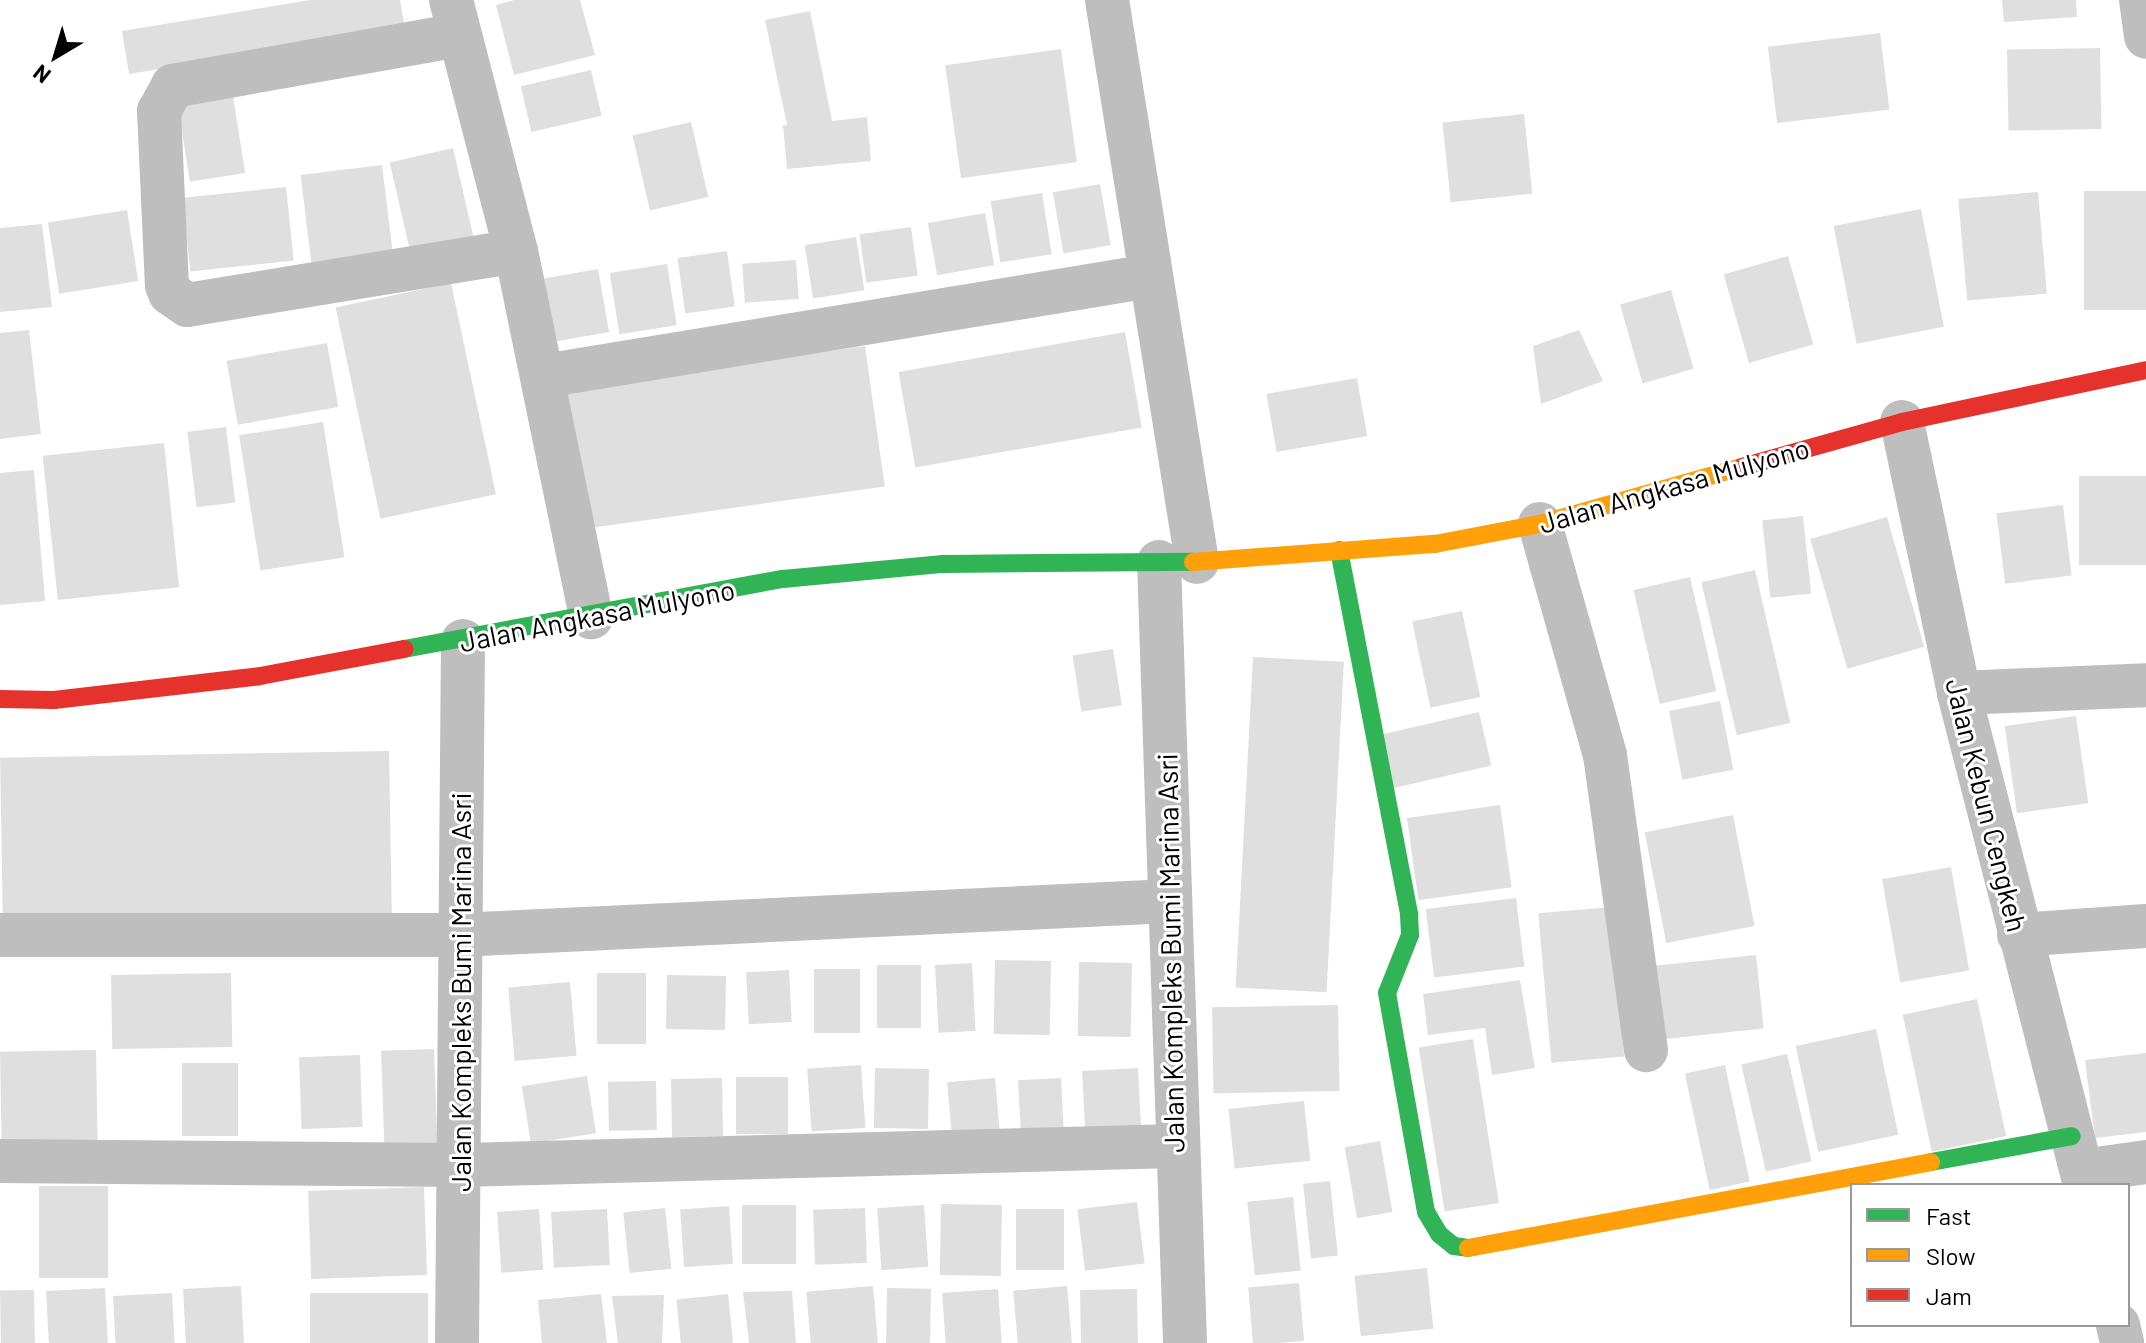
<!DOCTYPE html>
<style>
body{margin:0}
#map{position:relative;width:2146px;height:1343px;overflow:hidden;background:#fff;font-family:Barlow,sans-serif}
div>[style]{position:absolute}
.building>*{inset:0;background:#dfdfdf;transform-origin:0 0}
.street>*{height:44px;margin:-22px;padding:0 22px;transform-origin:22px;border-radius:22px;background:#bebebe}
.fast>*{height:18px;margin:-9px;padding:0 9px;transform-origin:9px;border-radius:9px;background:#30b455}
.slow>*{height:18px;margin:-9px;padding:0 9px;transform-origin:9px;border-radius:9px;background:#ff9f0a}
.jam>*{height:18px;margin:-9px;padding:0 9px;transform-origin:9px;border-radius:9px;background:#e5322d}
span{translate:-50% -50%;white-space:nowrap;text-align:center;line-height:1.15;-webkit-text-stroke:6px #fff;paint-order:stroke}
.street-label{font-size:28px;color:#000}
.legend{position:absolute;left:1850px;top:1183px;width:280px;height:144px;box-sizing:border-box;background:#fff;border:2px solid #999;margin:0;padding:10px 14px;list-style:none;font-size:24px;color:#000}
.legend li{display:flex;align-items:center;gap:16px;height:40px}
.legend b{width:40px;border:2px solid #999}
.north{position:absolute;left:16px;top:16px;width:80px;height:80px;-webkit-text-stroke:6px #fff;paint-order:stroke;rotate:218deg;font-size:22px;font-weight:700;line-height:32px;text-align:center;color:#000}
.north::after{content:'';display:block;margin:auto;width:28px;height:36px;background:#000;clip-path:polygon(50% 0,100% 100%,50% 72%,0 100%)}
</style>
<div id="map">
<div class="building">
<i style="clip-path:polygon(310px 0,400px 0,405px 29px,129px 74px,122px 31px)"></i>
<i style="clip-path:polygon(514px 0,580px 0,595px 55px,514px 75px,496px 5px)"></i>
<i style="clip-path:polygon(2002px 0,2076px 0,2077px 17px,2004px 22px)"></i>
<i style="clip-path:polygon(810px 11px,832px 121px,867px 117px,871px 161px,787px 169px,783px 125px,787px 125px,765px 20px)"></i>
<i style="left:1880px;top:33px;width:77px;height:113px;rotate:83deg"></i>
<i style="left:2100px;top:48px;width:81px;height:93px;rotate:89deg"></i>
<i style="left:1061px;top:49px;width:114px;height:117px;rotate:82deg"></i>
<i style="left:591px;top:70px;width:47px;height:72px;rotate:77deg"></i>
<i style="left:233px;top:96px;width:78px;height:56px;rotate:81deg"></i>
<i style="left:1524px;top:114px;width:80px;height:82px;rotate:84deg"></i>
<i style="left:691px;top:122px;width:77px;height:60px;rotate:77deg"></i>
<i style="left:453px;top:148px;width:99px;height:65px;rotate:77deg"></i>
<i style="left:382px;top:165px;width:88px;height:82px;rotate:83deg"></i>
<i style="left:1100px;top:184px;width:62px;height:48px;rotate:80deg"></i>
<i style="left:286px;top:187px;width:74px;height:104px;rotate:84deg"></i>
<i style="left:2146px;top:191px;width:119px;height:62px;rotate:90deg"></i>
<i style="left:2038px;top:192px;width:102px;height:80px;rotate:85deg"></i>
<i style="left:1042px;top:193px;width:62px;height:52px;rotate:81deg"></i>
<i style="left:1921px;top:209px;width:120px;height:89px;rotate:79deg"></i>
<i style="left:127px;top:210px;width:72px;height:80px;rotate:81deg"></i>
<i style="left:985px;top:213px;width:53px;height:58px;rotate:80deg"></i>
<i style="clip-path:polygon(42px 224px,52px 307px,0 312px,0 228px)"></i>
<i style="left:911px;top:227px;width:49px;height:52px;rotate:82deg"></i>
<i style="left:856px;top:237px;width:54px;height:52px;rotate:81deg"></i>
<i style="left:727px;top:251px;width:56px;height:50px;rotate:82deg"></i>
<i style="left:1788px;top:256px;width:92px;height:67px;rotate:74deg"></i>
<i style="left:796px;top:260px;width:39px;height:54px;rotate:86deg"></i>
<i style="left:667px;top:264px;width:62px;height:58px;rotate:81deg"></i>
<i style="left:598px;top:269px;width:64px;height:56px;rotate:80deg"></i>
<i style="left:451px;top:283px;width:216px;height:118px;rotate:78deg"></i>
<i style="left:1671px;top:290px;width:82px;height:53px;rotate:74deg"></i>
<i style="clip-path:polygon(29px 330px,41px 434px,0 439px,0 333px)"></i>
<i style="clip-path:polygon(1579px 330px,1603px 381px,1541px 404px,1533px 346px)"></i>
<i style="left:1125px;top:332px;width:97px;height:230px;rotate:80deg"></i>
<i style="left:327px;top:343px;width:65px;height:102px;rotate:80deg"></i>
<i style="left:865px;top:346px;width:142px;height:308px;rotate:82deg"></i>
<i style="left:1357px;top:378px;width:59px;height:92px;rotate:80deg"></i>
<i style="left:323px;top:422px;width:137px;height:85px;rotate:81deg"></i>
<i style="left:226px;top:427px;width:76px;height:39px;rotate:83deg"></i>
<i style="left:164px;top:443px;width:145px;height:122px;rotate:84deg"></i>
<i style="clip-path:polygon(34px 470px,45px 601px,0 605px,0 473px)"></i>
<i style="left:2146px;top:476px;width:89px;height:67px;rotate:90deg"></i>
<i style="left:2063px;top:505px;width:71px;height:67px;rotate:83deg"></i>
<i style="left:1803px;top:516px;width:78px;height:41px;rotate:84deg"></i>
<i style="left:1887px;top:517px;width:135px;height:80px;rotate:74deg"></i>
<i style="left:1755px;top:570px;width:157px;height:55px;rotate:77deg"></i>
<i style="left:1690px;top:577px;width:117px;height:58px;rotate:77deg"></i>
<i style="left:1462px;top:611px;width:88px;height:51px;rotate:78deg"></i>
<i style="left:1113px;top:649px;width:57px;height:41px;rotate:81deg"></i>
<i style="left:1253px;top:657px;width:91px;height:331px;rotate:3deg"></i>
<i style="left:1720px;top:701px;width:70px;height:52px;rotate:79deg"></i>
<i style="left:1479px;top:712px;width:55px;height:101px;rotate:77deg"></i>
<i style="left:2076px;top:716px;width:88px;height:72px;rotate:82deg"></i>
<i style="left:389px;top:751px;width:170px;height:389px;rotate:89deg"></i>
<i style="left:1500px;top:805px;width:83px;height:94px;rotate:82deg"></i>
<i style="left:1733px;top:815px;width:113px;height:90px;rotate:79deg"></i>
<i style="left:1951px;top:867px;width:105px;height:70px;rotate:80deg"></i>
<i style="left:1516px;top:898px;width:69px;height:91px;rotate:83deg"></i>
<i style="left:1611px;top:907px;width:150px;height:73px;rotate:85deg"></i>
<i style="left:1756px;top:955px;width:74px;height:109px;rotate:84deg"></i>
<i style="left:995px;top:960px;width:56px;height:74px;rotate:1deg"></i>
<i style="left:1079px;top:962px;width:53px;height:74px;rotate:1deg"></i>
<i style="left:972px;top:963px;width:68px;height:37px;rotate:87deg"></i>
<i style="left:877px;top:965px;width:44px;height:63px"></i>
<i style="left:814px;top:969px;width:46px;height:64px"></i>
<i style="left:789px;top:970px;width:52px;height:43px;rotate:87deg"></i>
<i style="left:231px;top:973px;width:74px;height:120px;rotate:89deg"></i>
<i style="left:646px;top:973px;width:71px;height:49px;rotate:90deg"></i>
<i style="left:667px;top:975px;width:59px;height:54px;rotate:1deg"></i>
<i style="clip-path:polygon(1520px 980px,1535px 1068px,1492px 1075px,1485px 1028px,1428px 1035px,1423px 994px)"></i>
<i style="left:570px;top:982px;width:74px;height:62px;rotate:85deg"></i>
<i style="left:1977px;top:999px;width:140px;height:76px;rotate:78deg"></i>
<i style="left:1338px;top:1005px;width:86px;height:126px;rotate:89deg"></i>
<i style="left:1876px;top:1029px;width:108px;height:82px;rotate:78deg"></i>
<i style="left:1473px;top:1039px;width:166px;height:55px;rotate:81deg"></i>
<i style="left:434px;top:1049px;width:94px;height:53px;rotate:88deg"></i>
<i style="left:96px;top:1050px;width:98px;height:96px;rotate:89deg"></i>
<i style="clip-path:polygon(2146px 1053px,2146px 1132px,2095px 1138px,2085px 1060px)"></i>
<i style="left:1787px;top:1054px;width:110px;height:47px;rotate:77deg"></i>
<i style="left:360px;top:1055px;width:72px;height:61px;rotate:88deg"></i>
<i style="left:182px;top:1063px;width:56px;height:73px"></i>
<i style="left:861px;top:1065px;width:63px;height:54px;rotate:86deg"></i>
<i style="left:1725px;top:1065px;width:119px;height:41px;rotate:78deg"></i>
<i style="left:875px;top:1068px;width:54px;height:60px;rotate:1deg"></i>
<i style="left:1138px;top:1068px;width:61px;height:56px;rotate:87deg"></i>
<i style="left:587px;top:1076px;width:58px;height:66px;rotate:81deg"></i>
<i style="left:788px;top:1077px;width:57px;height:52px;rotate:90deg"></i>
<i style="left:722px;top:1078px;width:58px;height:51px;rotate:89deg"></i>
<i style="left:995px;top:1078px;width:55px;height:48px;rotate:85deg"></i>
<i style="left:1061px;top:1078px;width:63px;height:43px;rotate:87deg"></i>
<i style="left:656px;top:1081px;width:49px;height:48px;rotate:89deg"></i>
<i style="left:1304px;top:1101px;width:60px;height:76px;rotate:84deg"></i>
<i style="left:1380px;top:1141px;width:72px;height:36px;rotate:80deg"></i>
<i style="left:1330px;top:1181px;width:75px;height:27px;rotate:84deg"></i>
<i style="left:39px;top:1186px;width:69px;height:92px"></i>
<i style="left:424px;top:1187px;width:88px;height:116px;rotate:88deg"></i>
<i style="left:1293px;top:1197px;width:74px;height:46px;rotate:84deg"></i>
<i style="left:1137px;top:1202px;width:62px;height:60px;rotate:83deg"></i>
<i style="left:941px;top:1204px;width:61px;height:71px;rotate:1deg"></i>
<i style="left:742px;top:1205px;width:54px;height:59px"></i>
<i style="left:924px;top:1205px;width:62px;height:47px;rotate:86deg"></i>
<i style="left:729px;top:1206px;width:58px;height:49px;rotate:86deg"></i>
<i style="left:665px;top:1208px;width:61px;height:42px;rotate:84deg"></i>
<i style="left:865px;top:1208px;width:55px;height:52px;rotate:88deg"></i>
<i style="left:539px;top:1209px;width:61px;height:42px;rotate:86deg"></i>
<i style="left:607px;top:1209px;width:56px;height:56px;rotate:87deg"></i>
<i style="left:1016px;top:1209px;width:48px;height:61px"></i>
<i style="left:1427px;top:1268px;width:61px;height:73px;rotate:84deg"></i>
<i style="left:1299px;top:1283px;width:58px;height:51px;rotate:85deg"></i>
<i style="left:241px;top:1286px;width:57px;height:58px;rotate:87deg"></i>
<i style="left:873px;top:1286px;width:57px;height:67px;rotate:85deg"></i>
<i style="left:1067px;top:1286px;width:57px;height:54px;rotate:85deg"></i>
<i style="left:105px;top:1288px;width:55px;height:59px;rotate:87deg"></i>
<i style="left:887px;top:1288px;width:44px;height:55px;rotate:1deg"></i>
<i style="left:998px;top:1289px;width:54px;height:56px;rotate:86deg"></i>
<i style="left:1137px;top:1289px;width:54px;height:57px;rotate:89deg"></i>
<i style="left:34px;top:1290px;width:53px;height:34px;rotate:89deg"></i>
<i style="clip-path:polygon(792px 1291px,796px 1343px,749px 1343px,743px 1292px)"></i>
<i style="left:172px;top:1293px;width:50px;height:59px;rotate:87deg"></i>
<i style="left:310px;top:1293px;width:118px;height:50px"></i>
<i style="clip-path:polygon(601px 1294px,607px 1343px,542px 1343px,538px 1300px)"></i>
<i style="left:728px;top:1294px;width:49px;height:52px;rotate:84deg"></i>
<i style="clip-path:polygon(664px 1295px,662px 1343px,618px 1343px,612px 1296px)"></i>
</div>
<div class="street">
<i style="left:451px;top:0;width:259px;rotate:75.5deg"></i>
<i style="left:516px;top:251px;width:374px;rotate:78.4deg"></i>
<i style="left:1107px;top:0;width:569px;rotate:80.9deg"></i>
<i style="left:2141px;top:0;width:37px;rotate:82deg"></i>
<i style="left:459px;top:35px;width:291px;rotate:169.9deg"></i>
<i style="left:173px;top:86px;width:29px;rotate:119deg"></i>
<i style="left:159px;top:111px;width:174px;rotate:87.4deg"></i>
<i style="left:167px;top:285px;width:9px;rotate:69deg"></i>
<i style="left:170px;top:293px;width:21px;rotate:35deg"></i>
<i style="left:187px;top:305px;width:333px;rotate:-9.3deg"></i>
<i style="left:544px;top:376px;width:614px;rotate:-9.37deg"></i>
<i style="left:1902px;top:422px;width:277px;rotate:78.1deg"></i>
<i style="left:1959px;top:693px;width:508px;rotate:75.64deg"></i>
<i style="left:1540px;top:524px;width:240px;rotate:74.3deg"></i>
<i style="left:1605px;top:755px;width:298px;rotate:82.1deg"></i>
<i style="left:1159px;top:562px;width:781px;rotate:88.09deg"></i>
<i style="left:1959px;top:693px;width:187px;rotate:-2.4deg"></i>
<i style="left:0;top:935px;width:458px"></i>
<i style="left:458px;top:935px;width:713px;rotate:-2.73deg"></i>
<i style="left:2019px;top:935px;width:127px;rotate:-4.1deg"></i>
<i style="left:0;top:1161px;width:460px;rotate:0.5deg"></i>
<i style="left:460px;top:1165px;width:715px;rotate:-1.52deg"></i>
<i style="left:2082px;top:1171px;width:65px;rotate:-8deg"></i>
<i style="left:2118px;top:1325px;width:18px;rotate:77deg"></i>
<i style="left:457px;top:1343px;width:702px;rotate:-89.51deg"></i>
</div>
<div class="fast">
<i style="left:1339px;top:550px;width:372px;rotate:79.1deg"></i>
<i style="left:1409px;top:915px;width:20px;rotate:87deg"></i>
<i style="left:1410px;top:935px;width:62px;rotate:111.6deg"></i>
<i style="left:1387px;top:993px;width:222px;rotate:79.9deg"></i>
<i style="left:1426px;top:1212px;width:26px;rotate:59deg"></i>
<i style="left:1439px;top:1234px;width:19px;rotate:39deg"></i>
<i style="left:1454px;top:1246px;width:14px;rotate:8deg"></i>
<i style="left:404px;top:649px;width:385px;rotate:-10.5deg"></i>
<i style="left:783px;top:579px;width:161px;rotate:-5.4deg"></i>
<i style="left:943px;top:564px;width:250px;rotate:-0.5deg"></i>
<i style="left:1931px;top:1162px;width:143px;rotate:-10.4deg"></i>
</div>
<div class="slow">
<i style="left:1193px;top:562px;width:243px;rotate:-4.3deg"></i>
<i style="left:1435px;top:544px;width:107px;rotate:-10.8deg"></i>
<i style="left:1540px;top:524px;width:210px;rotate:-15.8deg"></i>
<i style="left:1468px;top:1248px;width:471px;rotate:-10.5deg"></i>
</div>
<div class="jam">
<i style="left:1742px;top:467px;width:166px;rotate:-15.7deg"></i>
<i style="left:1902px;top:422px;width:249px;rotate:-12deg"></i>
<i style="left:0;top:699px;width:54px;rotate:1.1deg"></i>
<i style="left:54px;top:700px;width:207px;rotate:-6.6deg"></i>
<i style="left:260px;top:676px;width:147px;rotate:-10.6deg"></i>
</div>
<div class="street-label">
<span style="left:1674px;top:485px;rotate:-16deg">Jalan Angkasa Mulyono</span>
<span style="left:597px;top:615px;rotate:-11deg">Jalan Angkasa Mulyono</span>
<span style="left:1987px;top:805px;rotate:76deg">Jalan Kebun Cengkeh</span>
<span style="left:1170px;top:953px;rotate:-91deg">Jalan Kompleks Bumi Marina Asri</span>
<span style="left:460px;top:992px;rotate:-90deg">Jalan Kompleks Bumi Marina Asri</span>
</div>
<ul class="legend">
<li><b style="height:10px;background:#30b455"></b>Fast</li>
<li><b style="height:10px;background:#ff9f0a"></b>Slow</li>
<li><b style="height:10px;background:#e5322d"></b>Jam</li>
</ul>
<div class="north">N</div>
</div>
